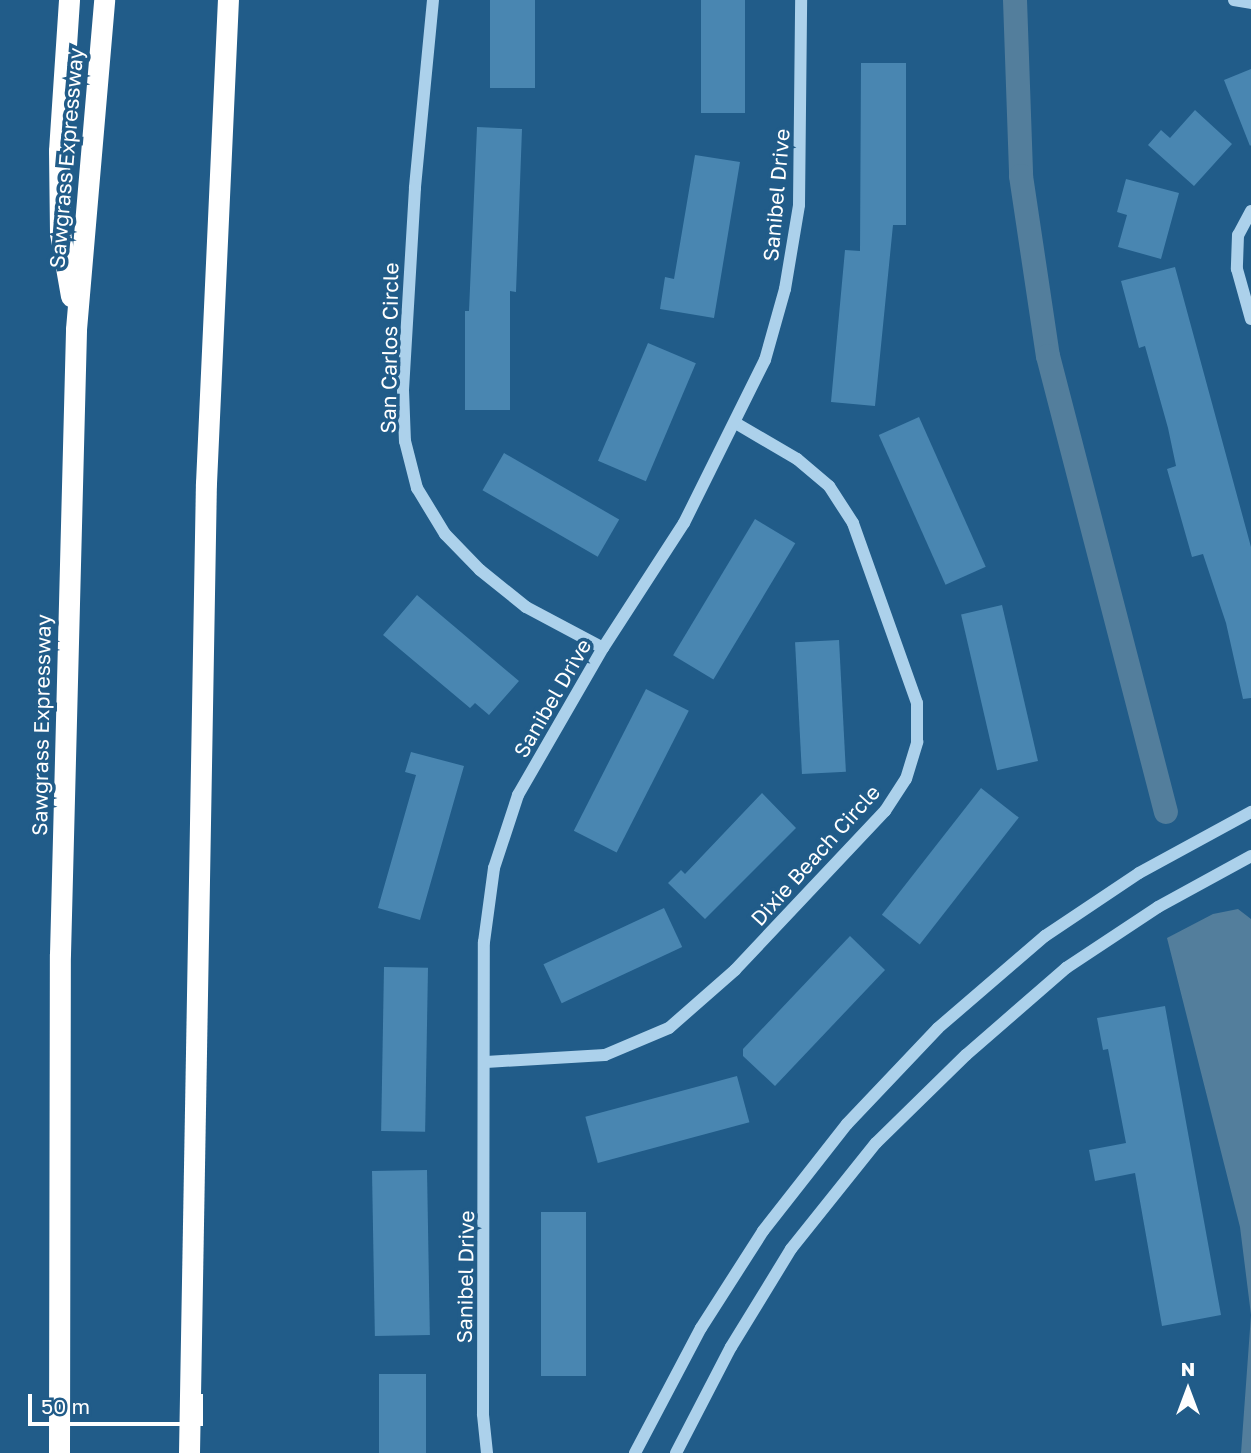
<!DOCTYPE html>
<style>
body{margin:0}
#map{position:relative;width:1251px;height:1453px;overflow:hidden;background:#215c89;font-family:"Golos Text",sans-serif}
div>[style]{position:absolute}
.water>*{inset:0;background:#537e9c}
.canal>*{height:24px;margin:-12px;padding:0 12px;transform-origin:12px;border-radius:12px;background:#537e9c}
.building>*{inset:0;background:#4986b1;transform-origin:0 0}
.minor>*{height:12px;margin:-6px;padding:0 6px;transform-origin:6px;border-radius:6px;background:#acd1eb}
.highway>*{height:21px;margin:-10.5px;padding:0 10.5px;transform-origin:10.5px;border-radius:10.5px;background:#fff}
span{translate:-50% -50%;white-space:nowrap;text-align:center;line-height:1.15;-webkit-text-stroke:7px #215c89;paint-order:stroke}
.street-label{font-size:21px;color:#fff}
.north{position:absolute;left:1153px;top:1355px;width:70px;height:70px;-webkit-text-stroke:5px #215c89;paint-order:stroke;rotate:0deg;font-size:19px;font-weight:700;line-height:28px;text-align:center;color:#fff}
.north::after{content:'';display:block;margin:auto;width:24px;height:32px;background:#fff;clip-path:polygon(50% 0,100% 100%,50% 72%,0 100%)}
.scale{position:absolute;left:28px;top:1394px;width:175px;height:32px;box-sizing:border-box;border:4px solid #fff;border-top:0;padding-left:9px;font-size:21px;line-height:24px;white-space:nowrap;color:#fff;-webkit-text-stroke:5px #215c89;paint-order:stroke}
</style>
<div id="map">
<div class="water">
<i style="clip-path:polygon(1238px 909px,1251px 919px,1251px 1453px,1241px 1453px,1251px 1315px,1240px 1227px,1167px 938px,1213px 914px)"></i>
</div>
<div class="canal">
<i style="left:1015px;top:0;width:176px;rotate:88deg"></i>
<i style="left:1021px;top:176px;width:182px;rotate:81.5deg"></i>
<i style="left:1048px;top:356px;width:471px;rotate:75.5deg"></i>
</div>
<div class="building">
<i style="left:490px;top:0;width:45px;height:88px"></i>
<i style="left:701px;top:0;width:44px;height:113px"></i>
<i style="clip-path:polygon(861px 63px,906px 63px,906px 225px,893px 225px,875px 406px,831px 402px,845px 250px,860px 251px)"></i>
<i style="clip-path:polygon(1251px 69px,1251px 145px,1250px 146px,1224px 80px)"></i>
<i style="clip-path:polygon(1195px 110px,1232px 144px,1194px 186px,1148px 145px,1161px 130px,1170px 138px)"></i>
<i style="clip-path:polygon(477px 127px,522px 129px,516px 292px,510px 291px,510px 410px,465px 410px,465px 311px,469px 311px)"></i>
<i style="clip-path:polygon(695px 155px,740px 162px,714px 318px,660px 309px,665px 277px,674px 279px)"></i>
<i style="clip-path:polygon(1126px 179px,1179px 193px,1161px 259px,1118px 247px,1127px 215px,1117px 212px)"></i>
<i style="clip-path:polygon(1175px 267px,1251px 547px,1251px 698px,1243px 699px,1226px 623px,1203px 554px,1192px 557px,1167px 469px,1176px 466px,1168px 428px,1145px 346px,1139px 348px,1121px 281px)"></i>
<i style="left:648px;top:343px;width:52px;height:128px;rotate:23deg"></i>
<i style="left:919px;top:417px;width:164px;height:44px;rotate:66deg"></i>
<i style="left:504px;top:453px;width:133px;height:43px;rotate:30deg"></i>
<i style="left:755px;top:519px;width:47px;height:159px;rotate:31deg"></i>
<i style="clip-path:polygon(417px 595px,519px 681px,489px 715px,475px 703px,470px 708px,383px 635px)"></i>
<i style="left:1002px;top:605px;width:160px;height:42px;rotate:77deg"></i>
<i style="left:839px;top:640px;width:132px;height:44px;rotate:87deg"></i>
<i style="left:646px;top:689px;width:48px;height:159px;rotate:27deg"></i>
<i style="clip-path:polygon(411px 752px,464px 766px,420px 920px,378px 908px,416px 775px,405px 772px)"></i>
<i style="left:981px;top:788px;width:48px;height:161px;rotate:38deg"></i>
<i style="clip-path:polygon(762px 793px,796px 828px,705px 919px,668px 883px,681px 870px,685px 874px)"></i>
<i style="left:664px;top:908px;width:43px;height:133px;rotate:65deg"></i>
<i style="clip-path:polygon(850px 936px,885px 970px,775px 1086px,743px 1056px,743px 1049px)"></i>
<i style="left:384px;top:967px;width:44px;height:164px;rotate:1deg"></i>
<i style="clip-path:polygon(1165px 1006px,1221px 1315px,1162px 1326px,1135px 1173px,1095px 1181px,1089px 1150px,1126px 1143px,1108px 1049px,1103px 1050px,1097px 1018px)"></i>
<i style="left:737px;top:1076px;width:48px;height:157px;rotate:75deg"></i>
<i style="left:427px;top:1170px;width:165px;height:55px;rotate:89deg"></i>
<i style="left:541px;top:1212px;width:45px;height:164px"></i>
<i style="left:379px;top:1374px;width:47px;height:79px"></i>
</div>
<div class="minor">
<i style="left:433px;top:0;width:189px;rotate:95.5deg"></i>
<i style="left:415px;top:188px;width:202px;rotate:93.4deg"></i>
<i style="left:403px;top:390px;width:51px;rotate:87.8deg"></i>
<i style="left:405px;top:441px;width:49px;rotate:75.7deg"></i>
<i style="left:417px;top:488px;width:54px;rotate:58.7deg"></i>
<i style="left:445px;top:534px;width:50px;rotate:45.8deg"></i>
<i style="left:480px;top:570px;width:59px;rotate:38.8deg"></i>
<i style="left:526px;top:607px;width:87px;rotate:28deg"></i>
<i style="left:1234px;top:0;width:17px;rotate:10deg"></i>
<i style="left:1251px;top:211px;width:27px;rotate:118deg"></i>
<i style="left:1238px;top:235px;width:34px;rotate:92deg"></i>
<i style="left:1237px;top:269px;width:52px;rotate:74.4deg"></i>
<i style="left:486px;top:1062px;width:119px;rotate:-3.4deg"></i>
<i style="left:605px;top:1055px;width:69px;rotate:-22.9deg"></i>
<i style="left:669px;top:1028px;width:88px;rotate:-41.3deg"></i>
<i style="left:735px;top:970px;width:219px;rotate:-46.7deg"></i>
<i style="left:885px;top:811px;width:38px;rotate:-57deg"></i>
<i style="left:906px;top:779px;width:39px;rotate:-73deg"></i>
<i style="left:917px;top:742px;width:39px;rotate:-90deg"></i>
<i style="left:917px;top:703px;width:191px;rotate:-109.6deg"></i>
<i style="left:853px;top:523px;width:44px;rotate:-123deg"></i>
<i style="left:829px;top:486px;width:42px;rotate:-139.8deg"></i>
<i style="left:797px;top:459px;width:69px;rotate:-149.7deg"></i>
<i style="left:487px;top:1453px;width:39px;rotate:-96deg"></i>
<i style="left:483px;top:1414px;width:472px;rotate:-89.9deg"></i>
<i style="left:484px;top:942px;width:75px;rotate:-82.3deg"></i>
<i style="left:494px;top:868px;width:77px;rotate:-71.8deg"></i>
<i style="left:518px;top:795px;width:170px;rotate:-60deg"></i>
<i style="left:603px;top:648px;width:149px;rotate:-57.1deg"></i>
<i style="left:684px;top:523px;width:182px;rotate:-63.6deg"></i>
<i style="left:765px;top:360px;width:74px;rotate:-74.3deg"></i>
<i style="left:785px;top:289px;width:85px;rotate:-80.5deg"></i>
<i style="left:799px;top:205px;width:205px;rotate:-89.4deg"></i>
<i style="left:635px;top:1453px;width:141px;rotate:-62.2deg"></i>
<i style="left:701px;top:1328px;width:115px;rotate:-57.4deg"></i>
<i style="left:763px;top:1231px;width:136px;rotate:-51.9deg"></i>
<i style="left:847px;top:1124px;width:132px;rotate:-46.5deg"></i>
<i style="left:938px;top:1028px;width:141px;rotate:-40.7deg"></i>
<i style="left:1045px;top:936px;width:113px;rotate:-33.8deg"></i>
<i style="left:1139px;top:873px;width:128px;rotate:-28.6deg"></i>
<i style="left:676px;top:1453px;width:119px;rotate:-62.6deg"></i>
<i style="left:731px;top:1347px;width:115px;rotate:-58.5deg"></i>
<i style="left:791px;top:1249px;width:136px;rotate:-51.3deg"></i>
<i style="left:876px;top:1143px;width:126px;rotate:-44.4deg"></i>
<i style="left:966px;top:1055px;width:133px;rotate:-41deg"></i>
<i style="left:1066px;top:968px;width:110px;rotate:-33.5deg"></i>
<i style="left:1158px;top:907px;width:106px;rotate:-28.7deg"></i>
</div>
<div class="highway">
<i style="left:69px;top:0;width:151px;rotate:93.8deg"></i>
<i style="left:59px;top:151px;width:82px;rotate:89.3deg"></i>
<i style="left:60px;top:233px;width:64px;rotate:80.1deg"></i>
<i style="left:59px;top:1453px;width:499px;rotate:-89.9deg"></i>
<i style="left:60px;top:954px;width:625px;rotate:-88.53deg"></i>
<i style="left:76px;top:329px;width:330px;rotate:-85.1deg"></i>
<i style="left:189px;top:1453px;width:970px;rotate:-89deg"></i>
<i style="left:206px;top:483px;width:484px;rotate:-87.4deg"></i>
</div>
<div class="street-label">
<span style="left:66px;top:158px;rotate:-85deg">Sawgrass Expressway</span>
<span style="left:776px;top:195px;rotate:-85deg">Sanibel Drive</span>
<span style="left:389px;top:348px;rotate:-89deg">San Carlos Circle</span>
<span style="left:552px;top:698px;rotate:-60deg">Sanibel Drive</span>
<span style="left:41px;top:725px;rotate:-89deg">Sawgrass Expressway</span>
<span style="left:815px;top:855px;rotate:-48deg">Dixie Beach Circle</span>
<span style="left:465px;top:1277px;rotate:-89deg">Sanibel Drive</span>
</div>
<div class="north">N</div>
<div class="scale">50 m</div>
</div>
